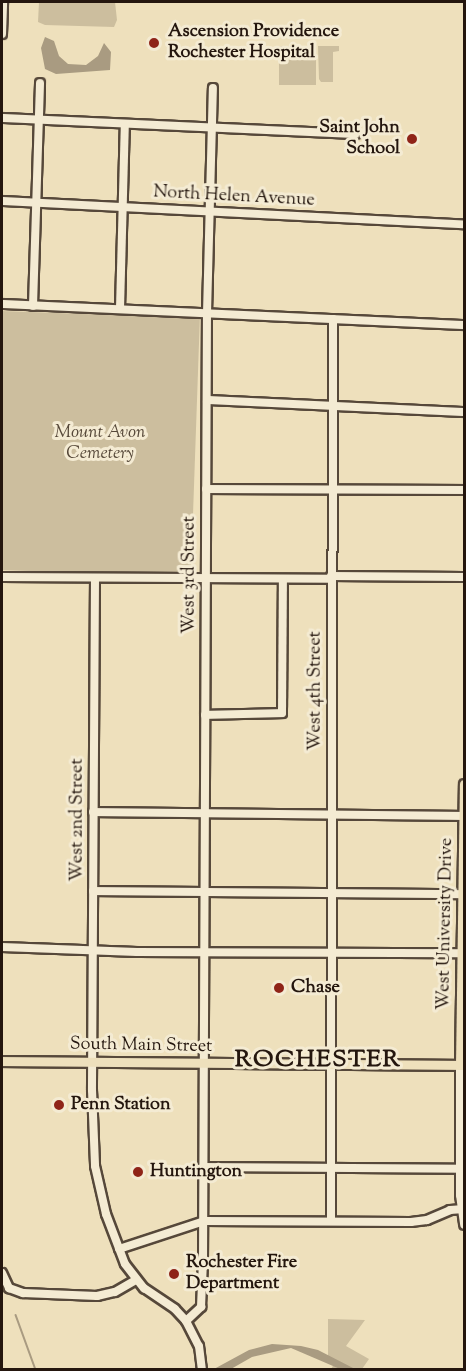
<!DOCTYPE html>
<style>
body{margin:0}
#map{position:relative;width:466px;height:1371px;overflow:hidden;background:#eee0bc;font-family:"Sorts Mill Goudy",serif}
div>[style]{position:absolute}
.green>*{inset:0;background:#ccbe9e;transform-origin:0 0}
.water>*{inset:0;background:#a99b81}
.stream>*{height:1.5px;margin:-0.75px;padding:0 0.75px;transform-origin:0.75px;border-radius:0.75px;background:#a99b81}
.roads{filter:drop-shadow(2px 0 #56483a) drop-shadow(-2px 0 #56483a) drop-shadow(0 2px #56483a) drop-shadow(0 -2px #56483a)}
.minor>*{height:8px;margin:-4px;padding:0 4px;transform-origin:4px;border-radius:4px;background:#f4ebd3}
.major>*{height:9px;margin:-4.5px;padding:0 4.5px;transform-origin:4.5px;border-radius:4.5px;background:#eee0bc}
.dots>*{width:16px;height:16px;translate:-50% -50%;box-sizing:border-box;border:3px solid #f4ebd3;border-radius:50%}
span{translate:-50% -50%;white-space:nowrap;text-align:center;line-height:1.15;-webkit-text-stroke:6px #f4ebd3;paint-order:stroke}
.poi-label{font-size:18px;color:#24160e;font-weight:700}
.left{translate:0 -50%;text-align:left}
.right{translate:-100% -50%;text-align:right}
.street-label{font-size:18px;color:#24160e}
.park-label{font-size:18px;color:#564839;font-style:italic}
.district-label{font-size:24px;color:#24160e;font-weight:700;letter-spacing:1.5px}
.frame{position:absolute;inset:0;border:3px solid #24160e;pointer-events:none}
</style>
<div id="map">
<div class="green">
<i style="clip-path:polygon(39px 2px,115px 2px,117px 20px,114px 27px,45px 25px,38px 22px)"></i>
<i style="left:279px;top:46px;width:37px;height:39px"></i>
<i style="clip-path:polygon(318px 46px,339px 46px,339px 51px,333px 52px,333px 82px,321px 82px,319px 79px)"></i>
<i style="left:2px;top:311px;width:198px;height:259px;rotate:2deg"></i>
<i style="clip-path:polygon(328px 1319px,365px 1320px,346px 1346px,369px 1359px,362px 1369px,331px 1369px,336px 1361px,328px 1358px)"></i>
</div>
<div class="water">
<i style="clip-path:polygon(45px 37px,54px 41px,59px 56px,68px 64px,86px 65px,98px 56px,104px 43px,111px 52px,110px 70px,56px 74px,45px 69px,41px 48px)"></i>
<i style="clip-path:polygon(272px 1344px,301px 1346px,318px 1350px,355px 1369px,340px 1369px,291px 1348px,252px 1357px,231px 1369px,214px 1369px,249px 1350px)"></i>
</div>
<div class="stream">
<i style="left:16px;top:1315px;width:59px;rotate:70deg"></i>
</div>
<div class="roads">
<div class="minor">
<i style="left:2px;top:34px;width:32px;rotate:-88deg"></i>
<i style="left:2px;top:118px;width:354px;rotate:2.6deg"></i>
<i style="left:2px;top:201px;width:463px;rotate:2.9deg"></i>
<i style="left:2px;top:304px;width:462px;rotate:2.6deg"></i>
<i style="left:33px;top:306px;width:223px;rotate:-88.2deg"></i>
<i style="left:120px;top:309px;width:185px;rotate:-88.5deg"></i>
<i style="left:207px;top:400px;width:257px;rotate:2.7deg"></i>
<i style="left:206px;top:489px;width:258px;rotate:0.2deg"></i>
<i style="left:331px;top:576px;width:133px;rotate:0.4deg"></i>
<i style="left:2px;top:577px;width:329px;rotate:0.3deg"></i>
<i style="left:95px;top:578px;width:512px;rotate:90.34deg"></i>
<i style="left:92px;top:1090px;width:76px;rotate:87.7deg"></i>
<i style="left:95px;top:1166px;width:49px;rotate:77.1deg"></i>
<i style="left:106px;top:1214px;width:53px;rotate:69.2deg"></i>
<i style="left:125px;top:1264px;width:31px;rotate:52deg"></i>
<i style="left:144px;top:1288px;width:37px;rotate:34deg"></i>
<i style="left:175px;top:1309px;width:16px;rotate:47deg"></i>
<i style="left:186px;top:1321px;width:28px;rotate:63deg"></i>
<i style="left:199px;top:1346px;width:24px;rotate:83deg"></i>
<i style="left:205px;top:715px;width:77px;rotate:-1.5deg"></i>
<i style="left:282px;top:713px;width:134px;rotate:-89.6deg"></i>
<i style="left:93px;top:812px;width:371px;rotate:0.6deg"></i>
<i style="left:93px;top:891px;width:371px;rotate:0.5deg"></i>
<i style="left:2px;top:947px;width:135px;rotate:2.1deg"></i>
<i style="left:137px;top:952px;width:324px;rotate:0.2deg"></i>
<i style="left:460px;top:1065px;width:130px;rotate:90deg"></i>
<i style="left:460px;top:1195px;width:30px;rotate:82deg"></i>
<i style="left:204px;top:1167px;width:256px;rotate:0.4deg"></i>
<i style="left:331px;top:1221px;width:902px;rotate:-89.87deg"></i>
<i style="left:119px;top:1249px;width:89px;rotate:-18.2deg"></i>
<i style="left:204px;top:1221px;width:207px;rotate:0.3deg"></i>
<i style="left:411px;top:1222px;width:16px;rotate:-7deg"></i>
<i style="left:427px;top:1220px;width:25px;rotate:-23deg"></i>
<i style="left:450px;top:1210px;width:14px;rotate:-4deg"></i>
<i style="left:2px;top:1273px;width:17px;rotate:65deg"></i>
<i style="left:9px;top:1288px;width:15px;rotate:20deg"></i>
<i style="left:23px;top:1293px;width:74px;rotate:2.3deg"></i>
<i style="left:97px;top:1296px;width:18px;rotate:-13deg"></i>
<i style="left:115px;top:1292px;width:24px;rotate:-30deg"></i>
<i style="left:186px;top:1321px;width:21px;rotate:-43deg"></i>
<i style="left:201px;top:1307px;width:45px;rotate:-87.5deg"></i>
<i style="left:203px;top:1262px;width:949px;rotate:-89.76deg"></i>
<i style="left:207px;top:313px;width:225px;rotate:-88.5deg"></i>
</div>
<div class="major">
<i style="left:2px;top:1061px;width:462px;rotate:0.5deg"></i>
<i style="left:460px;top:1065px;width:281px;rotate:-89.2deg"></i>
</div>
</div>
<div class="dots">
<i style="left:154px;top:43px;background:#8f2418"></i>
<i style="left:412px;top:139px;background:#8f2418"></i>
<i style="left:279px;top:988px;background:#8f2418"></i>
<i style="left:59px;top:1105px;background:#8f2418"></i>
<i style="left:138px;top:1172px;background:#8f2418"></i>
<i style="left:174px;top:1274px;background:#8f2418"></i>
</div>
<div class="poi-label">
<span class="left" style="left:168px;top:43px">Ascension Providence<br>Rochester Hospital</span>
<span class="right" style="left:400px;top:139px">Saint John<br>School</span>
<span class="left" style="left:291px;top:988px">Chase</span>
<span class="left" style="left:71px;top:1105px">Penn Station</span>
<span class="left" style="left:150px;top:1172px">Huntington</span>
<span class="left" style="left:186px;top:1274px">Rochester Fire<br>Department</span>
</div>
<div class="street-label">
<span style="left:234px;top:197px;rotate:3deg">North Helen Avenue</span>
<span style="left:190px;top:575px;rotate:-90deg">West 3rd Street</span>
<span style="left:316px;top:691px;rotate:-90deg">West 4th Street</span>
<span style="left:78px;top:820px;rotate:-90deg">West 2nd Street</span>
<span style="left:446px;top:924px;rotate:-89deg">West University Drive</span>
<span style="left:141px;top:1046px;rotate:1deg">South Main Street</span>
</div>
<div class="park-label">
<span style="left:100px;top:444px">Mount Avon<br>Cemetery</span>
</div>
<div class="district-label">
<span style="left:318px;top:1061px">ROCHESTER</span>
</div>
<div class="frame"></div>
</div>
